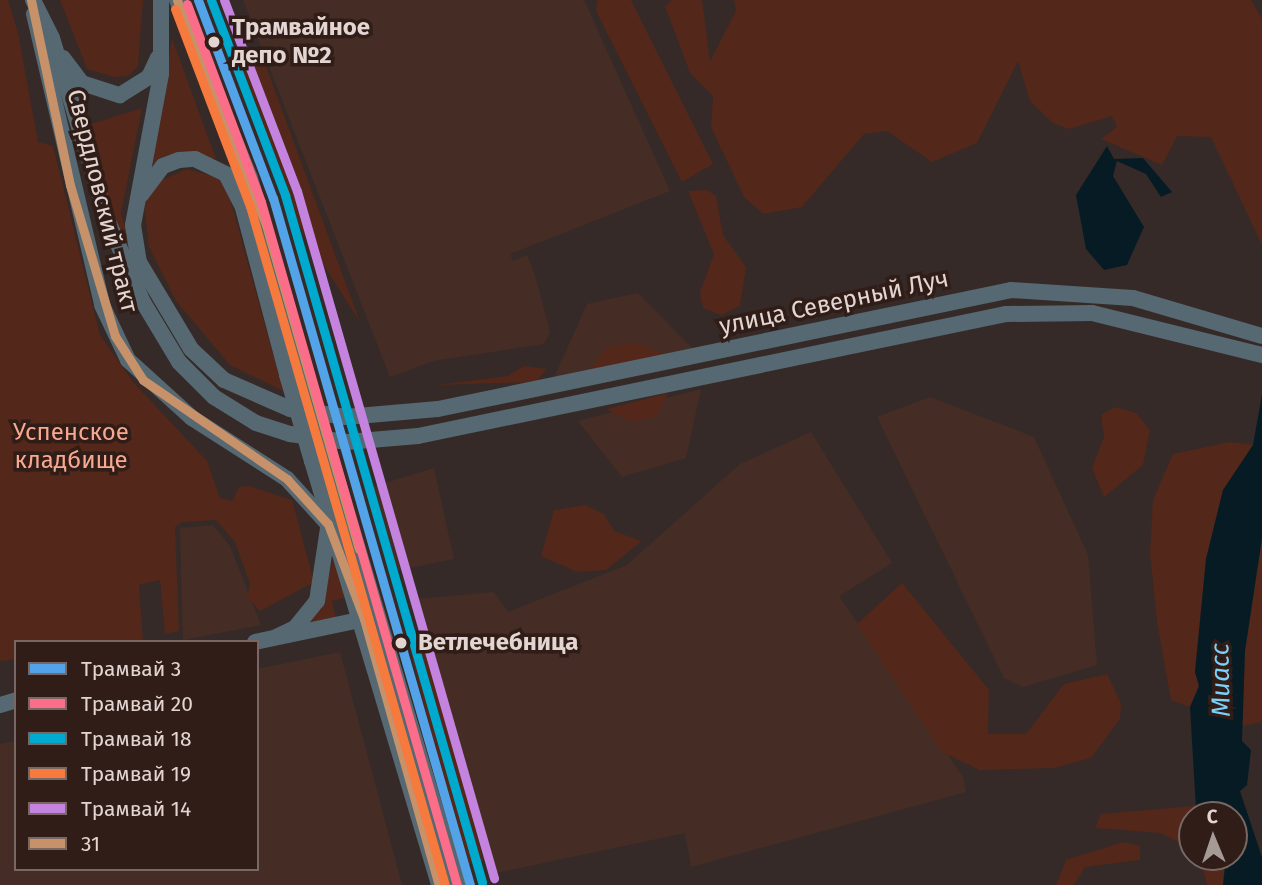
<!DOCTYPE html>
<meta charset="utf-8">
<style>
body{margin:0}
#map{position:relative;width:1262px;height:885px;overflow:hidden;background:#352a27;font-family:"Fira Sans",sans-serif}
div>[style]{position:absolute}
.built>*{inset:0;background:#452d25}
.green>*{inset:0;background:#532719;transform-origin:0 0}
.water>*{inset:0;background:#071b25}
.major>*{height:16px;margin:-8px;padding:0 8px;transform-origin:8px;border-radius:8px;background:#566871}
.major-bridge>*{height:16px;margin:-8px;padding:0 8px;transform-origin:8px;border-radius:8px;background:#566871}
.bus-1>*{height:9px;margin:-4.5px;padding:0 4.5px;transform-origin:4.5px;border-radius:4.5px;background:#c7916a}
.tram-1>*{height:9px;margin:-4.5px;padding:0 4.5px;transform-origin:4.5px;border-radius:4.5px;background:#53a3e8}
.tram-2>*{height:9px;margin:-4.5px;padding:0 4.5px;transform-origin:4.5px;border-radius:4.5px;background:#fb6d88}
.tram-3>*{height:9px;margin:-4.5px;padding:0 4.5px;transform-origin:4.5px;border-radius:4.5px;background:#00a9ce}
.tram-4>*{height:9px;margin:-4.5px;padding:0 4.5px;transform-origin:4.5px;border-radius:4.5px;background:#f6793e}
.tram-5>*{height:9px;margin:-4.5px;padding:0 4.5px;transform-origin:4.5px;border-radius:4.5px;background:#c483df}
.dots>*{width:19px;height:19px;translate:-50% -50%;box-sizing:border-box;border:4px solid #301d17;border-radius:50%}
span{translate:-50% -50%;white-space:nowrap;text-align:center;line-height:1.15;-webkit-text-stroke:7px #301d17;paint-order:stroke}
.stop-label{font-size:24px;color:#e3d6d2;font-weight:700}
.left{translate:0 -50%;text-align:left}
.street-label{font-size:24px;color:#e3d6d2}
.park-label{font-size:24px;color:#f8a891}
.water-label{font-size:26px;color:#7cd1fa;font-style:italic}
.legend{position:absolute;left:14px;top:640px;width:245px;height:231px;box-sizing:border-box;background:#301d17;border:2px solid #786762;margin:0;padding:9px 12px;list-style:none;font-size:21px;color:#e3d6d2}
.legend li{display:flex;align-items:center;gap:14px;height:35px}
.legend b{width:35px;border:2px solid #786762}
.north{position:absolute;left:1178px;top:801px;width:70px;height:70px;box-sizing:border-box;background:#301d17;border:2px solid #786762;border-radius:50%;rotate:358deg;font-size:19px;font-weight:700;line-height:28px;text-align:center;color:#e3d6d2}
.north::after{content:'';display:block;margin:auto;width:24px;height:32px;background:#a69a96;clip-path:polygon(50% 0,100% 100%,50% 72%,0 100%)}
</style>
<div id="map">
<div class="built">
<i style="clip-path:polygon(243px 0,584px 0,670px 191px,510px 254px,513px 261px,527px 255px,535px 275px,550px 332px,544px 344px,433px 361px,390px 377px)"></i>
<i style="clip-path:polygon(638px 293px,693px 349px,553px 380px,587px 304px)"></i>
<i style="clip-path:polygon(701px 389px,686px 458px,622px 477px,578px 421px)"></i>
<i style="clip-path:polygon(930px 397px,1034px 437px,1088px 555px,1097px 665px,1023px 687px,1004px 678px,877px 417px)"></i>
<i style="clip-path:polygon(811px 432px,892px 563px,839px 596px,963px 777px,966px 792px,691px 867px,685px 833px,491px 874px,416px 599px,494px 592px,508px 612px,627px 565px,740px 464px)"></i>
<i style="clip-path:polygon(434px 468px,454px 559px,390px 572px,365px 489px)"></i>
<i style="clip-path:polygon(213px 525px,230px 546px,261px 625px,183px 640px,180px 528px)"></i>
<i style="clip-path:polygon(340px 652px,402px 885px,0 885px,0 744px,16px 741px,16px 869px,257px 869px,257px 669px)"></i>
</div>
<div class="green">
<i style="clip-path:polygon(0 0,8px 0,18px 33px,38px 142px,53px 146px,100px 335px,133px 382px,207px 461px,220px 498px,232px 501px,239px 487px,249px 486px,292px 500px,314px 582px,260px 611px,247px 597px,250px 584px,235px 542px,216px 520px,182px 522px,175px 527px,179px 631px,165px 634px,160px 580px,139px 585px,143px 642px,16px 642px,16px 659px,0 661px)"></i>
<i style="clip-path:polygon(60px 0,143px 0,138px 66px,128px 76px,114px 77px,87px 69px)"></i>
<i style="clip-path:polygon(598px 0,631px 0,713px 164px,682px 182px,596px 11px)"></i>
<i style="clip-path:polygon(672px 0,702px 0,710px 61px,736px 11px,734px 0,1251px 0,1262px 19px,1262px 245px,1211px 137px,1177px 136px,1162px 165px,1101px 139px,1117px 127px,1112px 116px,1069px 129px,1053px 123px,1030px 101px,1018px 61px,977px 143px,932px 162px,887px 131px,864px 134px,802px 207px,763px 214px,744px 197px,711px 127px,713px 96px,690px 73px,665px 6px)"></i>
<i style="clip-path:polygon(172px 38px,216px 159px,175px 154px,153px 164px)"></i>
<i style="clip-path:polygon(245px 55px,264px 61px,360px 322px,286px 206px,238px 72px)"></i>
<i style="clip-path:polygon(142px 108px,121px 213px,135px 263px,122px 243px,88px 125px)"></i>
<i style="clip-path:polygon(187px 169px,217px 177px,227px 187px,283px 391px,230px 365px,176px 301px,149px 247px,144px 205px,157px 182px)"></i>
<i style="clip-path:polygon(707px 190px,716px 196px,723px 235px,746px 267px,740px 306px,721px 315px,703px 308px,700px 292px,714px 254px,688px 191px)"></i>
<i style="clip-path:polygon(635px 342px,664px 354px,588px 372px,607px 347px)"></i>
<i style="clip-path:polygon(524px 366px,547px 369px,536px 382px,436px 385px,508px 376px)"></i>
<i style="clip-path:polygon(668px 393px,656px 417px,631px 422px,606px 409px)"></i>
<i style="clip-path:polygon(1115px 407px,1136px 413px,1150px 430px,1143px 465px,1104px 497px,1092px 468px,1104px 437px,1101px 415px)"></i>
<i style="clip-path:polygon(1230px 442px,1253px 445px,1223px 490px,1206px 559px,1195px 672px,1199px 686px,1190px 707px,1171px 700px,1157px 622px,1150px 552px,1153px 500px,1173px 454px)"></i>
<i style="clip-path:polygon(585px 505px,604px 514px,614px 531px,642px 541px,606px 570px,577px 572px,541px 556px,554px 510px)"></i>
<i style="clip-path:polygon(1262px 538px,1262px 722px,1242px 726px,1245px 651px)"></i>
<i style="clip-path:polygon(333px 559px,347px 597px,332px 601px,336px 618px,310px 623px,322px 604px)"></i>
<i style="clip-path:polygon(902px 583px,989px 690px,988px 734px,1026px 734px,1064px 684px,1107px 674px,1121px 703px,1120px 719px,1091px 758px,1054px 768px,980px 770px,942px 752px,857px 624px)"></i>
<i style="left:426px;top:631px;width:237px;height:20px;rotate:76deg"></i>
<i style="clip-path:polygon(1217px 804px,1218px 815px,1192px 815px,1192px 849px,1161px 833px,1095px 828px,1101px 814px)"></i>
<i style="clip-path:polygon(1123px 842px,1140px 846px,1140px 860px,1085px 867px,1074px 885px,1056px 885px,1066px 860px)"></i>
<i style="clip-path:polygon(1200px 857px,1226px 857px,1223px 885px,1207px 885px)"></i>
</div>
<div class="water">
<i style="clip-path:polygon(1107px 146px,1114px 159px,1143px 158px,1172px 192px,1161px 197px,1146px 174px,1117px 161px,1113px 176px,1144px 227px,1127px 265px,1104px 270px,1086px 249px,1076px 195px)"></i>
<i style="clip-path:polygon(1262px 394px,1262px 538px,1245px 651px,1242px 741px,1251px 750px,1247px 785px,1240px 791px,1262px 857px,1262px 885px,1223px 885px,1226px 857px,1234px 857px,1234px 815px,1218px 815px,1216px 804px,1196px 809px,1190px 707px,1199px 686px,1195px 672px,1206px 559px,1223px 490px,1253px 445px)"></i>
</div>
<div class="major">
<i style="left:33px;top:0;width:42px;rotate:63.4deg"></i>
<i style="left:52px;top:38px;width:189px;rotate:73.1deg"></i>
<i style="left:107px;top:219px;width:90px;rotate:66.6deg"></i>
<i style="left:143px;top:302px;width:70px;rotate:59deg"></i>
<i style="left:179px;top:362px;width:49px;rotate:45deg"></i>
<i style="left:214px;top:397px;width:49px;rotate:31.8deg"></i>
<i style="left:256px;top:423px;width:36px;rotate:18deg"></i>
<i style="left:290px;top:434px;width:58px;rotate:8deg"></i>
<i style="left:347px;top:442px;width:71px;rotate:-4.8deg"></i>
<i style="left:418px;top:436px;width:601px;rotate:-11.72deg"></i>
<i style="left:1006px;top:314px;width:86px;rotate:-0.7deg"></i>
<i style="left:1092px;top:313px;width:175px;rotate:13.9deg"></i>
<i style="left:161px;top:0;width:74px;rotate:90deg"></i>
<i style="left:161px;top:74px;width:154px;rotate:100.5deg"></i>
<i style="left:133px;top:225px;width:37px;rotate:81deg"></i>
<i style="left:139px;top:262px;width:101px;rotate:59.1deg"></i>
<i style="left:191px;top:349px;width:45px;rotate:43.2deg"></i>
<i style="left:224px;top:380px;width:72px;rotate:23.7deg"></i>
<i style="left:290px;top:409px;width:57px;rotate:8.1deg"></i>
<i style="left:346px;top:417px;width:92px;rotate:-5deg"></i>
<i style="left:438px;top:409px;width:585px;rotate:-11.73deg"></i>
<i style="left:1011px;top:290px;width:122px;rotate:3.8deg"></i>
<i style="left:1133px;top:298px;width:134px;rotate:16.4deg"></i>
<i style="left:177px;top:0;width:192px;rotate:67.7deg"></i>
<i style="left:250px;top:178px;width:206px;rotate:73.9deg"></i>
<i style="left:34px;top:14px;width:299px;rotate:76.8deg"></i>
<i style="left:102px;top:305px;width:61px;rotate:64.7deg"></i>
<i style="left:128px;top:360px;width:86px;rotate:42.2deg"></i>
<i style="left:192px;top:418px;width:113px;rotate:32.7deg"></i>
<i style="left:287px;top:479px;width:61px;rotate:47.7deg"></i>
<i style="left:63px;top:58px;width:31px;rotate:53deg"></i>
<i style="left:82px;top:83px;width:40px;rotate:18deg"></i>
<i style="left:120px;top:95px;width:34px;rotate:-32deg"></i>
<i style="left:149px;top:77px;width:21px;rotate:-65deg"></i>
<i style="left:141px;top:195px;width:36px;rotate:-53deg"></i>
<i style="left:163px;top:166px;width:17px;rotate:-21deg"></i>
<i style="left:179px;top:160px;width:16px;rotate:-4deg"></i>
<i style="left:195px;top:159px;width:34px;rotate:26deg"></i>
<i style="left:226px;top:174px;width:38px;rotate:63deg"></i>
<i style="left:243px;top:208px;width:173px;rotate:75.2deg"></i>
<i style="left:312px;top:461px;width:443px;rotate:73.3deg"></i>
<i style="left:332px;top:462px;width:441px;rotate:73.4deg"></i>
<i style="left:276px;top:637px;width:21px;rotate:-25deg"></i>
<i style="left:295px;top:628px;width:35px;rotate:-51deg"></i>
<i style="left:317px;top:601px;width:74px;rotate:-81.4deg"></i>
<i style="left:255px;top:642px;width:122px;rotate:-11.9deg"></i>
<i style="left:0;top:705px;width:17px;rotate:-17deg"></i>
</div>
<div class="major-bridge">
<i style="left:287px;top:375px;width:90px;rotate:73.8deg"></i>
<i style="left:307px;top:376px;width:90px;rotate:73.8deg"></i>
</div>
<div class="bus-1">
<i style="left:31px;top:0;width:189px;rotate:78.1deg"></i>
<i style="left:70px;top:185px;width:158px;rotate:73.4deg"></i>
<i style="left:115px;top:336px;width:52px;rotate:57.5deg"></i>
<i style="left:143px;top:380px;width:175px;rotate:34.5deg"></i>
<i style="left:287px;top:479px;width:61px;rotate:47.7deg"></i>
<i style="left:328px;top:524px;width:102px;rotate:69.2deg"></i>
<i style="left:364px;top:619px;width:276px;rotate:74.3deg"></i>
<i style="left:177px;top:0;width:242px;rotate:68.4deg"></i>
<i style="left:266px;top:225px;width:337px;rotate:74deg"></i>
</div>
<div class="tram-1">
<i style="left:198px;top:0;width:212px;rotate:69.3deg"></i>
<i style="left:273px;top:198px;width:715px;rotate:74deg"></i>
</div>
<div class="tram-2">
<i style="left:187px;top:4px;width:211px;rotate:69.5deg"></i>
<i style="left:261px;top:202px;width:711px;rotate:73.99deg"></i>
</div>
<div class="tram-3">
<i style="left:211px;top:0;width:209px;rotate:69.2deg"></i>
<i style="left:285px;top:195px;width:715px;rotate:74deg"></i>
</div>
<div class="tram-4">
<i style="left:175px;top:9px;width:211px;rotate:69.2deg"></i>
<i style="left:250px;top:206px;width:706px;rotate:73.98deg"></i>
</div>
<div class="tram-5">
<i style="left:224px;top:0;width:204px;rotate:69.1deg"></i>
<i style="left:297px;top:191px;width:715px;rotate:74deg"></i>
</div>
<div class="dots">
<i style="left:214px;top:42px;background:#e3d6d2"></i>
<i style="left:401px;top:643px;background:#e3d6d2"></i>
</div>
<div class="stop-label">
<span class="left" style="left:232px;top:42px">Трамвайное<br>депо №2</span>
<span class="left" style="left:418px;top:643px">Ветлечебница</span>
</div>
<div class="street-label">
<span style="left:102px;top:201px;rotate:76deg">Свердловский тракт</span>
<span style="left:834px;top:303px;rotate:-12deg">улица Северный Луч</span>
</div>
<div class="park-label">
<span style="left:71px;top:447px">Успенское<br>кладбище</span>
</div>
<div class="water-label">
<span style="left:1221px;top:680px;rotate:-91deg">Миасс</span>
</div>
<ul class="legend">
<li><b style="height:9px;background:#53a3e8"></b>Трамвай 3</li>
<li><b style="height:9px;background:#fb6d88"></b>Трамвай 20</li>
<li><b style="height:9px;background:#00a9ce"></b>Трамвай 18</li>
<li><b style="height:9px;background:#f6793e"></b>Трамвай 19</li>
<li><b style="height:9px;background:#c483df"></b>Трамвай 14</li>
<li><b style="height:9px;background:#c7916a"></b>31</li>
</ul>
<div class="north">С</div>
</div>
